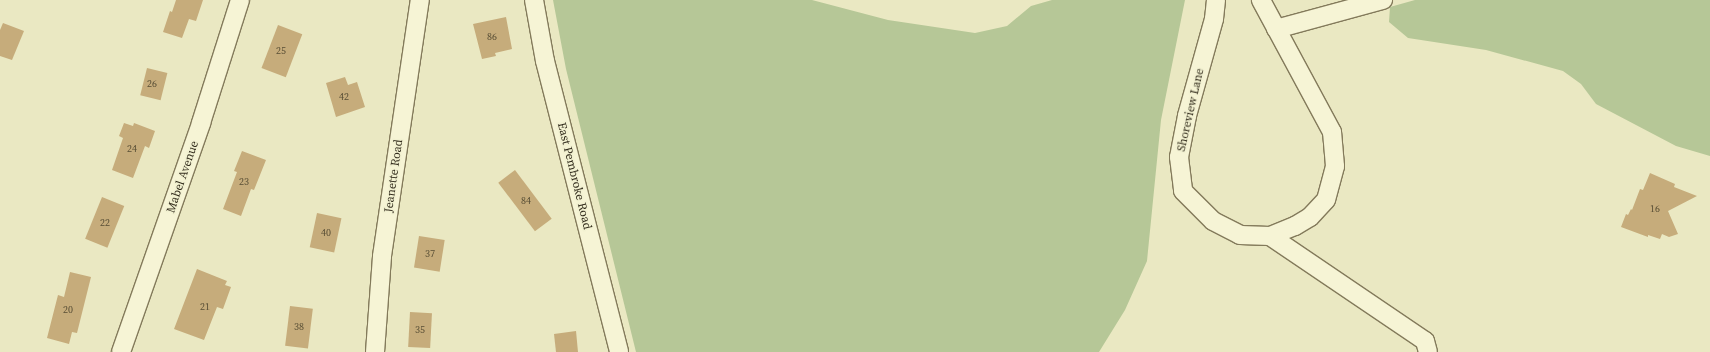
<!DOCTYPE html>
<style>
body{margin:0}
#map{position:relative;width:1710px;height:352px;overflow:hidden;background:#eae8c2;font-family:"Source Serif 4",serif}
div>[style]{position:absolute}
.green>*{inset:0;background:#b6c797}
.building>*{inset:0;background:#c6ac7b;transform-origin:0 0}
.roads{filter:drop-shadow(1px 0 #837a5b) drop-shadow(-1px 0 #837a5b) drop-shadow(0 1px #837a5b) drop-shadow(0 -1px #837a5b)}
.minor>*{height:18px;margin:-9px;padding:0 9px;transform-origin:9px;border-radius:9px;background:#f6f4d5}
span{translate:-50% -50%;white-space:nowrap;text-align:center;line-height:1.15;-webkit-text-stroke:3px #f2f1d1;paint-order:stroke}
.number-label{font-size:10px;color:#584e35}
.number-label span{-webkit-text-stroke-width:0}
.street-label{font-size:12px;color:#342e1e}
</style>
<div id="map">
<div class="green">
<i style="clip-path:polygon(553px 0,812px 0,888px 20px,975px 33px,1007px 26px,1031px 6px,1052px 0,1185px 0,1161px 120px,1147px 261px,1125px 310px,1099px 352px,636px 352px,566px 69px)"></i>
<i style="clip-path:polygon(1415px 0,1710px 0,1710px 156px,1676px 146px,1596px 104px,1581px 84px,1563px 71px,1486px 50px,1408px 38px,1389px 22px,1390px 7px)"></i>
</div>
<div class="building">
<i style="clip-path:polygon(176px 0,203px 0,196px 21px,189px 19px,182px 38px,163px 32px,170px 11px,172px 12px)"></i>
<i style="clip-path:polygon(506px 17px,512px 49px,495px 53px,496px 56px,482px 59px,473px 24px)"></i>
<i style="clip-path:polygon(3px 23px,24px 31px,12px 60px,0 56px,0 30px)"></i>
<i style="left:278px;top:25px;width:26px;height:46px;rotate:21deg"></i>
<i style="left:147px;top:68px;width:21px;height:28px;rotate:14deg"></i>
<i style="clip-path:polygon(345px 77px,348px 85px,357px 82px,365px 107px,336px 117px,326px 83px)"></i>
<i style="clip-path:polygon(124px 123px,133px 126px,134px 123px,155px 131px,149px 148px,145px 146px,133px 178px,112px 170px,123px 138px,119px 136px)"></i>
<i style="clip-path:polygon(242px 151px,266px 160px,254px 190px,251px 189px,241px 216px,223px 209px,237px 172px,234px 171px)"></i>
<i style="left:515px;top:170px;width:61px;height:21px;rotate:53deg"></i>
<i style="clip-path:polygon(1650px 173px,1675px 184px,1674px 187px,1697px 196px,1668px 211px,1678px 234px,1669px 237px,1662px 234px,1660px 239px,1648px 235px,1648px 237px,1621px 227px,1626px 214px,1628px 215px,1631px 209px,1632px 210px,1640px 189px,1643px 190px)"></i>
<i style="left:102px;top:197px;width:24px;height:45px;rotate:22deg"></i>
<i style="left:317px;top:213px;width:25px;height:35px;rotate:12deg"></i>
<i style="left:419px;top:236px;width:26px;height:32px;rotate:9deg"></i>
<i style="clip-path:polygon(197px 269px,227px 281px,225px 285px,231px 287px,223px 309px,217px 307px,204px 340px,174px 329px)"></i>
<i style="clip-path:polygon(70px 272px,91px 277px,77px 333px,72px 332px,69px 344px,47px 338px,58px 295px,64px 297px)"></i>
<i style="left:290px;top:306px;width:23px;height:40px;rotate:7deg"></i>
<i style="left:410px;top:312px;width:22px;height:35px;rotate:3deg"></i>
<i style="clip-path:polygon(576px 331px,578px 352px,556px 352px,554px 334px)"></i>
</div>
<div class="roads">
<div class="minor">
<i style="left:534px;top:0;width:62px;rotate:79.8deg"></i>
<i style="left:545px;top:61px;width:300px;rotate:75.7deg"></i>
<i style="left:1216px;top:0;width:19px;rotate:96deg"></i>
<i style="left:1214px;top:19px;width:101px;rotate:105.6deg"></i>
<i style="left:1187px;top:116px;width:42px;rotate:101deg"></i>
<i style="left:1179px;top:157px;width:34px;rotate:83deg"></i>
<i style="left:1183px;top:191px;width:42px;rotate:45deg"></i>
<i style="left:1213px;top:221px;width:30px;rotate:27deg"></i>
<i style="left:1240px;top:235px;width:30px;rotate:2deg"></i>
<i style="left:1270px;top:236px;width:27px;rotate:-22deg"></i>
<i style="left:1295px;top:226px;width:17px;rotate:-31deg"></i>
<i style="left:1310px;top:217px;width:23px;rotate:-47deg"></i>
<i style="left:1326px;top:200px;width:35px;rotate:-75deg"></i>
<i style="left:1335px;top:166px;width:34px;rotate:-95deg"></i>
<i style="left:1332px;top:132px;width:150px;rotate:-118.3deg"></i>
<i style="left:1276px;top:29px;width:111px;rotate:-15.2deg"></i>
<i style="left:1270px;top:236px;width:187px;rotate:34.1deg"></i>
<i style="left:1425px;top:341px;width:11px;rotate:75deg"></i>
<i style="left:121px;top:352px;width:243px;rotate:-70.7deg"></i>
<i style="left:201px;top:123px;width:129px;rotate:-72.4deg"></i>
<i style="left:375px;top:352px;width:96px;rotate:-85.8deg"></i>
<i style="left:382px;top:256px;width:259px;rotate:-81.6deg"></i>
</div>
</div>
<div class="number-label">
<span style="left:492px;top:37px">86</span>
<span style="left:281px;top:51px">25</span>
<span style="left:152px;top:84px">26</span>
<span style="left:344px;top:97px">42</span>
<span style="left:132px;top:149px">24</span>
<span style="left:244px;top:182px">23</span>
<span style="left:526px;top:201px">84</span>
<span style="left:1655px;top:209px">16</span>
<span style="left:105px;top:223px">22</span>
<span style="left:326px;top:233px">40</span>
<span style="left:430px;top:254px">37</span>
<span style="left:205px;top:307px">21</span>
<span style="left:68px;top:310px">20</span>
<span style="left:299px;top:327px">38</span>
<span style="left:420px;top:330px">35</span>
</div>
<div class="street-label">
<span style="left:1191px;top:110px;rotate:-77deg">Shoreview Lane</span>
<span style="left:394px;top:176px;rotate:-82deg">Jeanette Road</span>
<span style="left:574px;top:176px;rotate:76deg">East Pembroke Road</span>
<span style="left:183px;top:177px;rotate:-71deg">Mabel Avenue</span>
</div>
</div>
